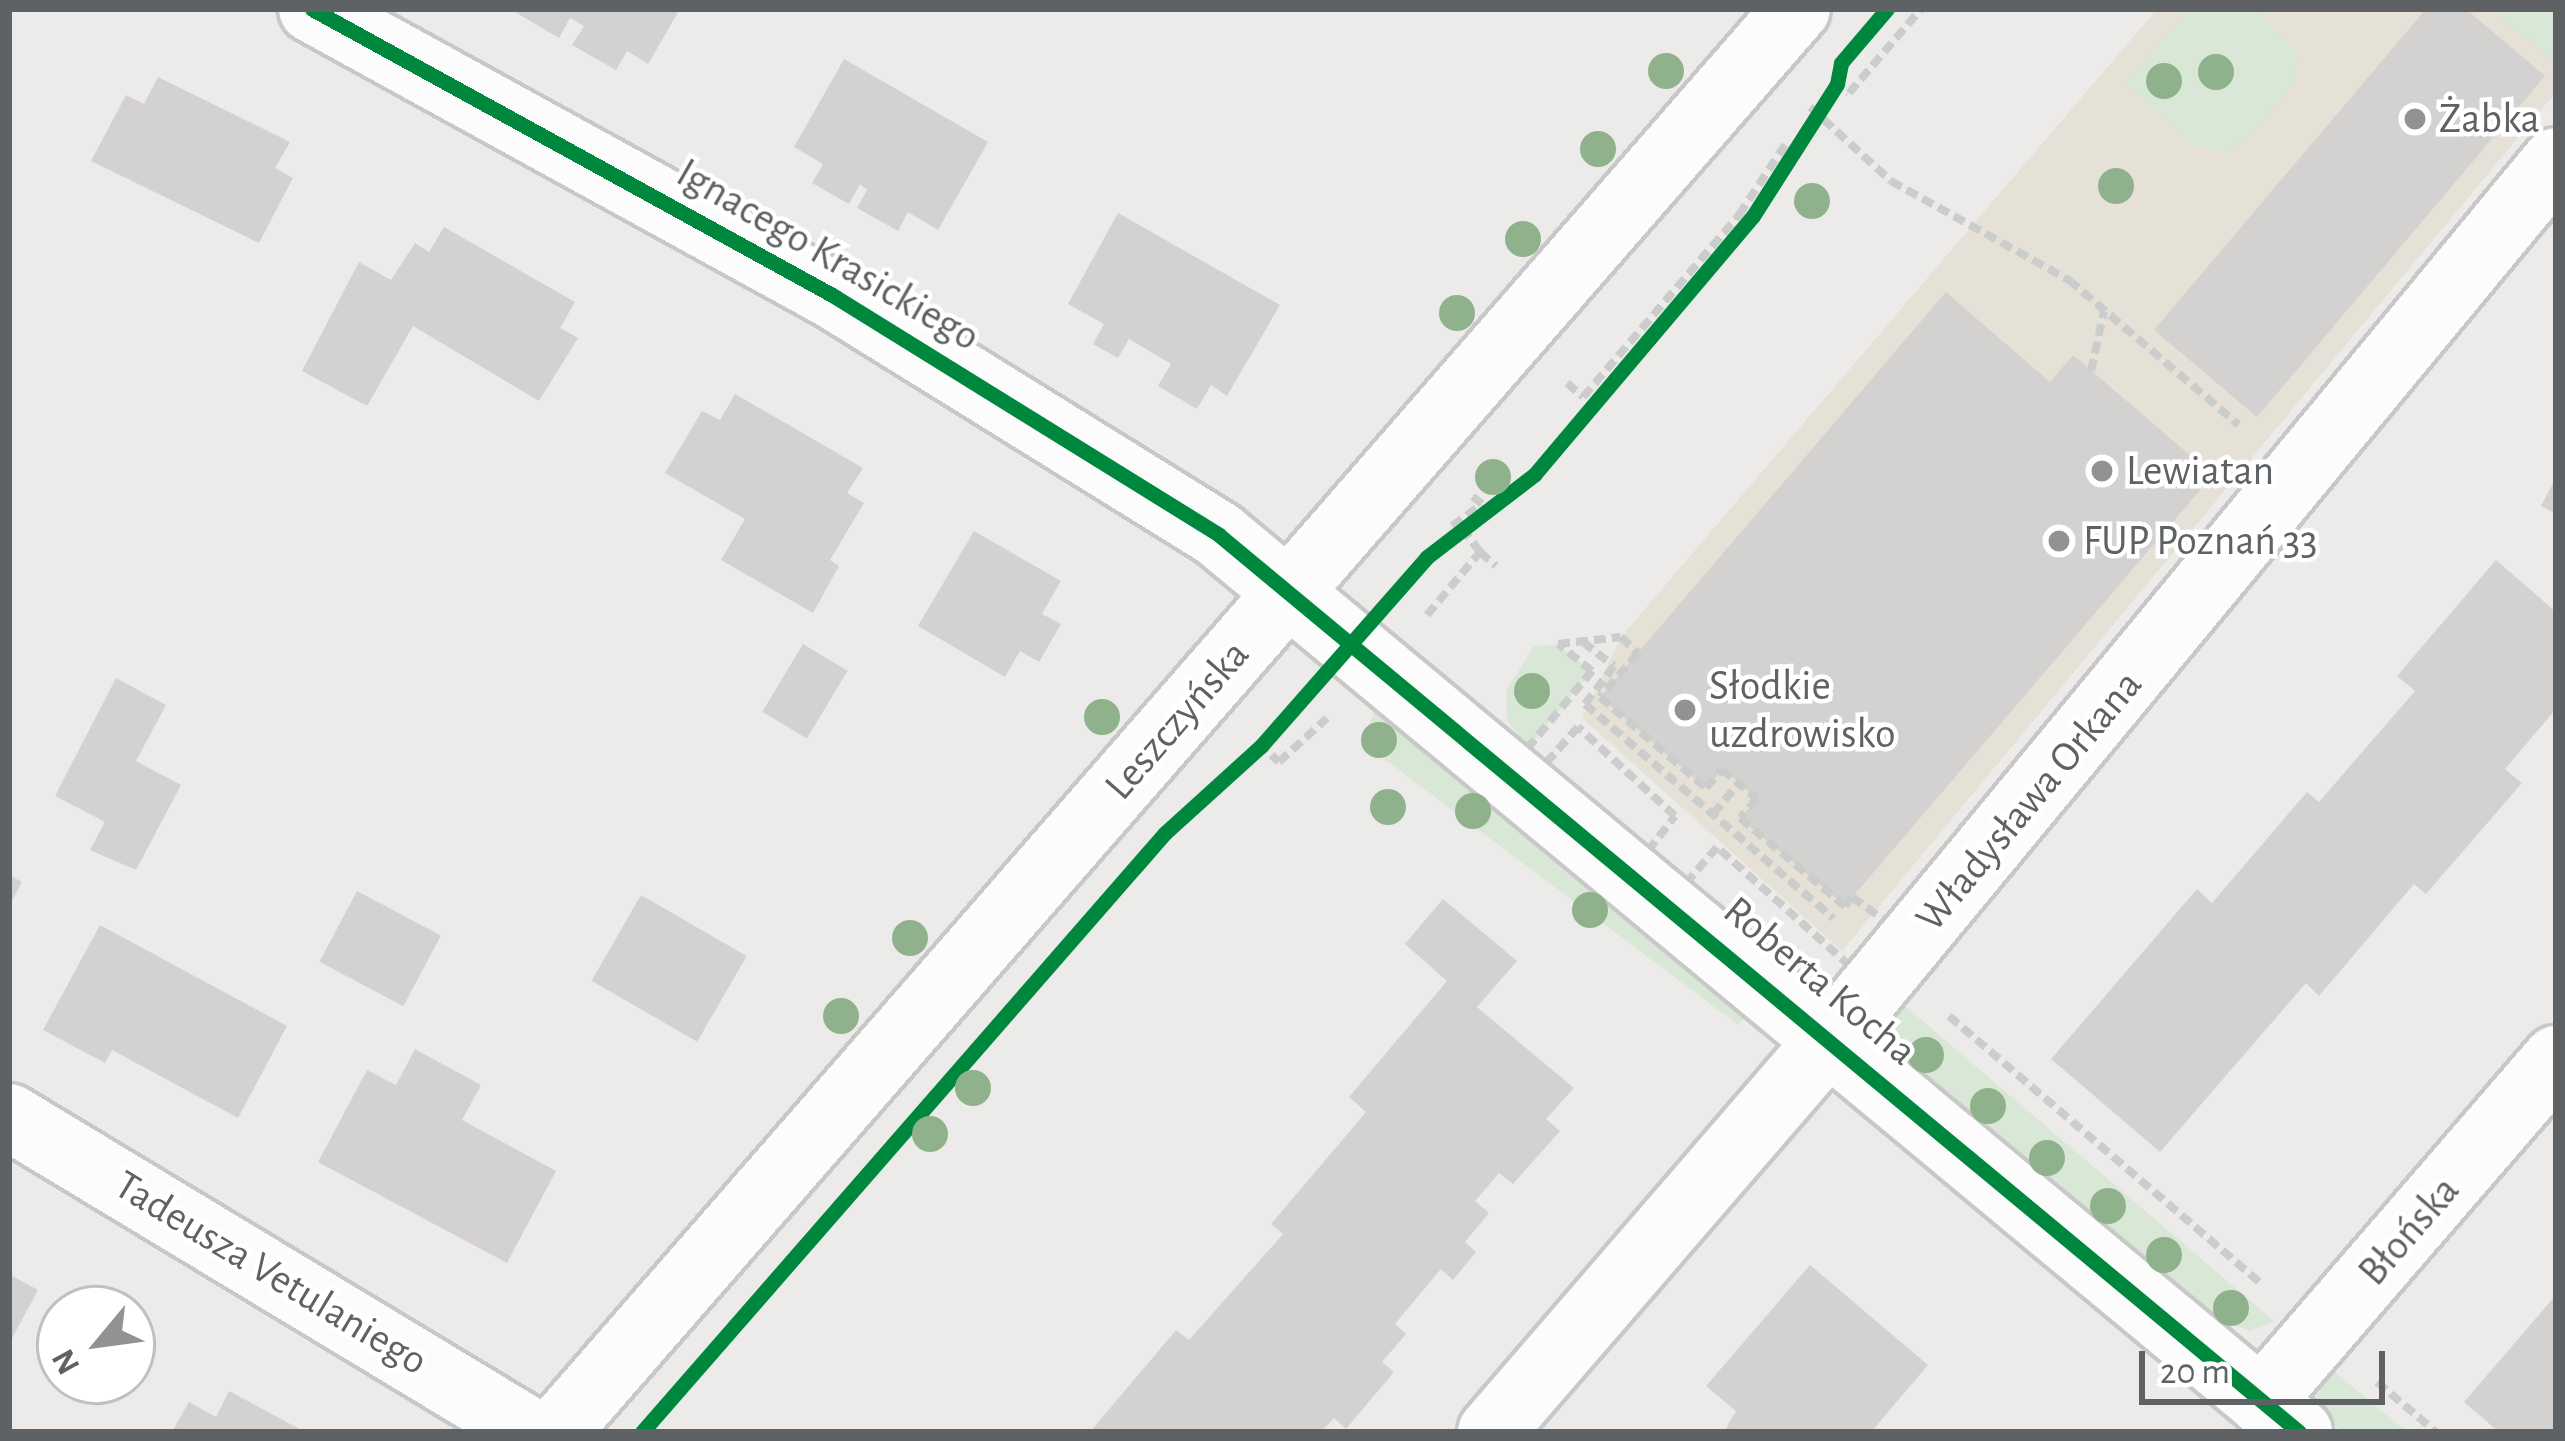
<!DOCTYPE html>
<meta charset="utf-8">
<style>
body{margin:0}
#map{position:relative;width:2565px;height:1441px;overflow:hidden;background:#edebe9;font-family:"Alegreya Sans",sans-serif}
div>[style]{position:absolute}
.commercial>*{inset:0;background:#e5e1d7}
.green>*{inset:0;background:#d9e7d6}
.building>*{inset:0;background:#d4d2d1;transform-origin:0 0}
.path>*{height:8px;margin-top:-4px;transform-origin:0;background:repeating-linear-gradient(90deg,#cacdcb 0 12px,transparent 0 18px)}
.roads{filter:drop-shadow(3px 0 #c8c8c8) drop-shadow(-3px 0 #c8c8c8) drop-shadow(0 3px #c8c8c8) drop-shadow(0 -3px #c8c8c8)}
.minor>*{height:66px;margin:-33px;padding:0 33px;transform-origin:33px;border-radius:33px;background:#fcfcfc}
.tertiary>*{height:66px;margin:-33px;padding:0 33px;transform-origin:33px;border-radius:33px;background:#fcfcfc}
.cycleway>*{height:15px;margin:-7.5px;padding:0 7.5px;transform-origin:7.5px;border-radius:7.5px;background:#00873e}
.trees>*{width:36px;height:36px;margin:-18px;border-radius:50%;background:#8fb28c}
.dots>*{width:33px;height:33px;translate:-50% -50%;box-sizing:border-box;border:6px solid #fff;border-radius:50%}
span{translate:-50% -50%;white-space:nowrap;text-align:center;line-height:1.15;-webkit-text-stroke:9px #fff;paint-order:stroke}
.poi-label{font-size:42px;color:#5e6265}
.left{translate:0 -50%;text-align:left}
.street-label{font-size:42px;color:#5e6265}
.frame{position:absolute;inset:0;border:12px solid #5e6265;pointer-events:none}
.north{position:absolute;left:36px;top:1285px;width:120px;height:120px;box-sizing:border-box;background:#fff;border:3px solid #bfc0c1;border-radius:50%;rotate:241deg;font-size:33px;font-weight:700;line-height:48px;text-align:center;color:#5e6265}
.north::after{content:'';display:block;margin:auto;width:42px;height:54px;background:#909293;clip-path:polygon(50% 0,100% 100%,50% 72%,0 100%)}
.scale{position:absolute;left:2139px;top:1351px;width:246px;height:54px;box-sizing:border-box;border:6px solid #5e6265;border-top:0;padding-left:15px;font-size:36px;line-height:42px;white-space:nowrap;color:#5e6265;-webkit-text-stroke:9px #fff;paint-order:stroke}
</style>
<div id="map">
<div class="commercial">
<i style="clip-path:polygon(2157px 9px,2556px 9px,2556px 92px,1842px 951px,1582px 718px,1621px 637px)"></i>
</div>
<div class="green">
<i style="clip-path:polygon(2189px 9px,2254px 9px,2299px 52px,2293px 83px,2247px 139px,2226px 151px,2195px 146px,2125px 84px)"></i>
<i style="clip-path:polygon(2491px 9px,2556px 11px,2556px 63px)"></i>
<i style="clip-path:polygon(1558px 644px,1592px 671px,1527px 749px,1507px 720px,1506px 691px,1534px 646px)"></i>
<i style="clip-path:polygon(1376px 708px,1750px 1010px,1738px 1025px,1362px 742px)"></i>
<i style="clip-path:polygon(1904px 1005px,2274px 1321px,2250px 1331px,2210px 1317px,1890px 1055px,1889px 1020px)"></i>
<i style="clip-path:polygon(2324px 1363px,2407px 1432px,2342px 1432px,2333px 1424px,2317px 1398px)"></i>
</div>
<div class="building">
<i style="clip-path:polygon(510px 9px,680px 9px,648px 64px,627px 51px,616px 70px,572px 45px,584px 26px,576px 21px,570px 18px,559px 38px)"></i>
<i style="clip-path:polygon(2426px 9px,2466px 9px,2545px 76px,2257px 417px,2154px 330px)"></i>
<i style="clip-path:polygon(844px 59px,988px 142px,938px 230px,908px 212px,898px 231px,857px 208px,867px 190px,860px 184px,849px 204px,812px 183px,823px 164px,794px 147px)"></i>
<i style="clip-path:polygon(158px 77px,290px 142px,275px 168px,293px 178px,259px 243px,91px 161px,126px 95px,144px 104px)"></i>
<i style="clip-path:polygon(1118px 213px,1280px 305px,1227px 396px,1211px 385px,1197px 409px,1158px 386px,1171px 364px,1129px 339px,1118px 358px,1093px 344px,1104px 324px,1068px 304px)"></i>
<i style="clip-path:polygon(444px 227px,575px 302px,560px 328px,578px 338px,539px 401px,413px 326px,367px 406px,302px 371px,359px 262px,391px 280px,415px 243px,429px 252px)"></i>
<i style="clip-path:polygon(1946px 292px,2050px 382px,2073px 355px,2213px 475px,1845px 906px,1740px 818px,1757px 799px,1739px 783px,1722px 769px,1706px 788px,1600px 697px)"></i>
<i style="clip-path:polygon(735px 394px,863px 468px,847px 493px,864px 503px,830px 560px,839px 566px,813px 613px,721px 560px,745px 519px,665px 473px,702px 411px,720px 420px)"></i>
<i style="clip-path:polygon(2556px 477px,2556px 514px,2541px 506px)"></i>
<i style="clip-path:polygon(974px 531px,1061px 581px,1042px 614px,1061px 624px,1039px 662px,1020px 651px,1005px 677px,918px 626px)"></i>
<i style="clip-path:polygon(2496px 560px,2556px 612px,2556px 709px,2505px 769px,2522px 783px,2426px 894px,2414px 884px,2319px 996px,2306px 983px,2160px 1152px,2051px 1059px,2197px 889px,2212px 903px,2307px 792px,2319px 802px,2415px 691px,2397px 676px)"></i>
<i style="left:803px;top:644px;width:52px;height:79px;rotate:31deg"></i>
<i style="clip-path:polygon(116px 678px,166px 705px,136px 761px,181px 785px,136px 870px,90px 850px,105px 822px,55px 796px)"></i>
<i style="clip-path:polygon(9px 875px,22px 882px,9px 906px)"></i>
<i style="left:357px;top:891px;width:95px;height:80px;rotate:28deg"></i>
<i style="left:641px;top:895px;width:122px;height:99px;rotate:30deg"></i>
<i style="clip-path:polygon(1443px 899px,1517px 961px,1477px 1007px,1574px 1088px,1546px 1119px,1560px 1131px,1513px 1184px,1499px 1173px,1475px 1201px,1489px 1213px,1465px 1242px,1476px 1252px,1453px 1280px,1441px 1269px,1395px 1324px,1406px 1334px,1382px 1362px,1394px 1372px,1346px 1429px,1334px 1418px,1321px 1432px,1090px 1432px,1176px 1330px,1189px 1340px,1283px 1234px,1271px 1224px,1366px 1112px,1349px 1097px,1447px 981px,1405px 944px)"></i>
<i style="clip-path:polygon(100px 925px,287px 1026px,238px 1118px,112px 1050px,105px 1063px,43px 1030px)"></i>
<i style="clip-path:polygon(415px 1049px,481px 1085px,462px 1120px,556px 1171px,507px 1263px,318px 1162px,367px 1070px,396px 1085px)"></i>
<i style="clip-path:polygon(1810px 1265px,1928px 1365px,1871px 1432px,1724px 1432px,1736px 1411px,1706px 1386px)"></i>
<i style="clip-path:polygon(9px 1274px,38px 1290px,9px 1344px)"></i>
<i style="clip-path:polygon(2556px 1295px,2556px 1432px,2499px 1432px,2464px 1402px)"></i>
<i style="clip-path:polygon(229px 1391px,305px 1432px,172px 1432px,189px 1402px,216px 1417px)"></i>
</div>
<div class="path">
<i style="left:1834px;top:81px;width:19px;rotate:39deg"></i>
<i style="left:1849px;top:93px;width:111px;rotate:-49.4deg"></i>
<i style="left:1810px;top:107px;width:110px;rotate:42.4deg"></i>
<i style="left:1891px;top:181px;width:204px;rotate:29.1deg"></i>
<i style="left:2069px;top:280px;width:223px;rotate:40.5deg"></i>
<i style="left:2091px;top:371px;width:61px;rotate:-77.8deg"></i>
<i style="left:1567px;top:383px;width:21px;rotate:41deg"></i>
<i style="left:1583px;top:397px;width:240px;rotate:-49.4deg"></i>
<i style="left:1739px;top:215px;width:84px;rotate:-56.7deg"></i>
<i style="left:1452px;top:526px;width:37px;rotate:-36deg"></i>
<i style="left:1482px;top:504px;width:14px;rotate:-141deg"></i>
<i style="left:1480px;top:552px;width:21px;rotate:41deg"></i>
<i style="left:1427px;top:615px;width:82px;rotate:-49.9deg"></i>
<i style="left:1480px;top:552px;width:40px;rotate:-127deg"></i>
<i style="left:1621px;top:637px;width:23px;rotate:43deg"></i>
<i style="left:1638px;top:653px;width:58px;rotate:130.8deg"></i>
<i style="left:1600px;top:697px;width:140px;rotate:40.6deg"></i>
<i style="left:1706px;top:788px;width:25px;rotate:-50deg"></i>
<i style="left:1722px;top:769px;width:46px;rotate:40.6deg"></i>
<i style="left:1757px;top:799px;width:25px;rotate:132deg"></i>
<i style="left:1740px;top:818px;width:137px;rotate:40deg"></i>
<i style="left:1845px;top:906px;width:11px;rotate:-52deg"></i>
<i style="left:1852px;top:897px;width:42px;rotate:35.2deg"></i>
<i style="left:1886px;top:921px;width:58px;rotate:128.7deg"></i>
<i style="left:1850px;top:966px;width:178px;rotate:-138.2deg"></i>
<i style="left:1717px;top:847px;width:46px;rotate:130.6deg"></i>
<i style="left:1687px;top:882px;width:50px;rotate:-141.5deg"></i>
<i style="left:1648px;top:851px;width:44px;rotate:-52.4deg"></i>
<i style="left:1675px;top:816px;width:132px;rotate:-137.5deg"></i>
<i style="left:1578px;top:727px;width:50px;rotate:131.7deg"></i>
<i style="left:1545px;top:764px;width:23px;rotate:-140deg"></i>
<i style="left:1527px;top:749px;width:102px;rotate:-50.2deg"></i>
<i style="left:1592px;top:671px;width:43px;rotate:-141.5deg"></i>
<i style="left:1558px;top:644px;width:63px;rotate:-6.3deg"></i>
<i style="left:1583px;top:642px;width:39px;rotate:38deg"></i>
<i style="left:1614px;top:666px;width:48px;rotate:127.3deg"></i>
<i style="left:1585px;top:704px;width:328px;rotate:40.8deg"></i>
<i style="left:1258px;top:743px;width:28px;rotate:42deg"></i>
<i style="left:1279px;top:762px;width:65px;rotate:-42.5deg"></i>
<i style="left:1713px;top:814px;width:40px;rotate:-50deg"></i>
<i style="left:1949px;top:1016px;width:411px;rotate:40.6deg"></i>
<i style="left:2377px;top:1382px;width:77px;rotate:40.3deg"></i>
</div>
<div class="roads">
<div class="minor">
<i style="left:312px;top:9px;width:596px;rotate:28.8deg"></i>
<i style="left:834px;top:296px;width:453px;rotate:31.8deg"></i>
<i style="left:1219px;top:535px;width:1404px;rotate:39.71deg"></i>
<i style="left:9px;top:1117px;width:610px;rotate:31.11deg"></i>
<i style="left:2261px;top:1401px;width:452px;rotate:-49.2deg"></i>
<i style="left:1491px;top:1432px;width:522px;rotate:-49.2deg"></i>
<i style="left:1832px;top:1037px;width:1136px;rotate:-50.43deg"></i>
</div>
<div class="tertiary">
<i style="left:556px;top:1432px;width:1888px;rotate:-48.91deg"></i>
</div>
</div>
<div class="cycleway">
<i style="left:312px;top:9px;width:596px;rotate:28.8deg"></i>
<i style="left:834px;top:296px;width:453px;rotate:31.8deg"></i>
<i style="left:1219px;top:535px;width:1404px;rotate:39.71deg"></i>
<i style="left:642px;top:1432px;width:795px;rotate:-48.88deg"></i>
<i style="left:1165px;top:833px;width:130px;rotate:-42.2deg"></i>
<i style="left:1261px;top:746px;width:252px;rotate:-48.7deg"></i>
<i style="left:1427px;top:557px;width:135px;rotate:-37.5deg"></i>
<i style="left:1534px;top:475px;width:339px;rotate:-49.8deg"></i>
<i style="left:1753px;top:216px;width:156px;rotate:-57.5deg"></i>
<i style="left:1837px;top:84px;width:21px;rotate:-79deg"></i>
<i style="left:1841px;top:63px;width:71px;rotate:-49.6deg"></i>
</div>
<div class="trees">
<i style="left:1666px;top:71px"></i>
<i style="left:2216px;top:72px"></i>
<i style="left:2164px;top:81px"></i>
<i style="left:1598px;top:149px"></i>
<i style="left:2116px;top:186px"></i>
<i style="left:1812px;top:201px"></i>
<i style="left:1523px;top:239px"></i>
<i style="left:1457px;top:313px"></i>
<i style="left:1493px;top:477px"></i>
<i style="left:1532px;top:691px"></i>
<i style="left:1102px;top:717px"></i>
<i style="left:1379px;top:740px"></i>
<i style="left:1388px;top:807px"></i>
<i style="left:1473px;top:811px"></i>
<i style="left:1590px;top:910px"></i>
<i style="left:910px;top:938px"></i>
<i style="left:841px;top:1016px"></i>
<i style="left:1926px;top:1055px"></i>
<i style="left:973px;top:1088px"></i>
<i style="left:1988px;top:1106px"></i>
<i style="left:930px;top:1134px"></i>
<i style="left:2047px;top:1158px"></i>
<i style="left:2108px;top:1206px"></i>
<i style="left:2164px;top:1255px"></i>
<i style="left:2231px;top:1308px"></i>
</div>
<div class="dots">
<i style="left:2415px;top:119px;background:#909293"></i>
<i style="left:2102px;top:471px;background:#909293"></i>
<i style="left:2059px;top:541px;background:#909293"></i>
<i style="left:1685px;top:710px;background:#909293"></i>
</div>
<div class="poi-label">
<span class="left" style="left:2439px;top:119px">Żabka</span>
<span class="left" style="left:2126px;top:471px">Lewiatan</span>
<span class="left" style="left:2083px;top:541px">FUP Poznań 33</span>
<span class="left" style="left:1709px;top:710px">Słodkie<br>uzdrowisko</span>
</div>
<div class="street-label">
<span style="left:828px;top:255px;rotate:30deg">Ignacego Krasickiego</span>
<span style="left:1177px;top:720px;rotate:-49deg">Leszczyńska</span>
<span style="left:2029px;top:801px;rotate:-50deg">Władysława Orkana</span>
<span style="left:1820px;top:981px;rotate:40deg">Roberta Kocha</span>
<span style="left:2409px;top:1231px;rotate:-49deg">Błońska</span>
<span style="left:271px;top:1273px;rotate:31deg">Tadeusza Vetulaniego</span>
</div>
<div class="frame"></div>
<div class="north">N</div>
<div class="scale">20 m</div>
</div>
